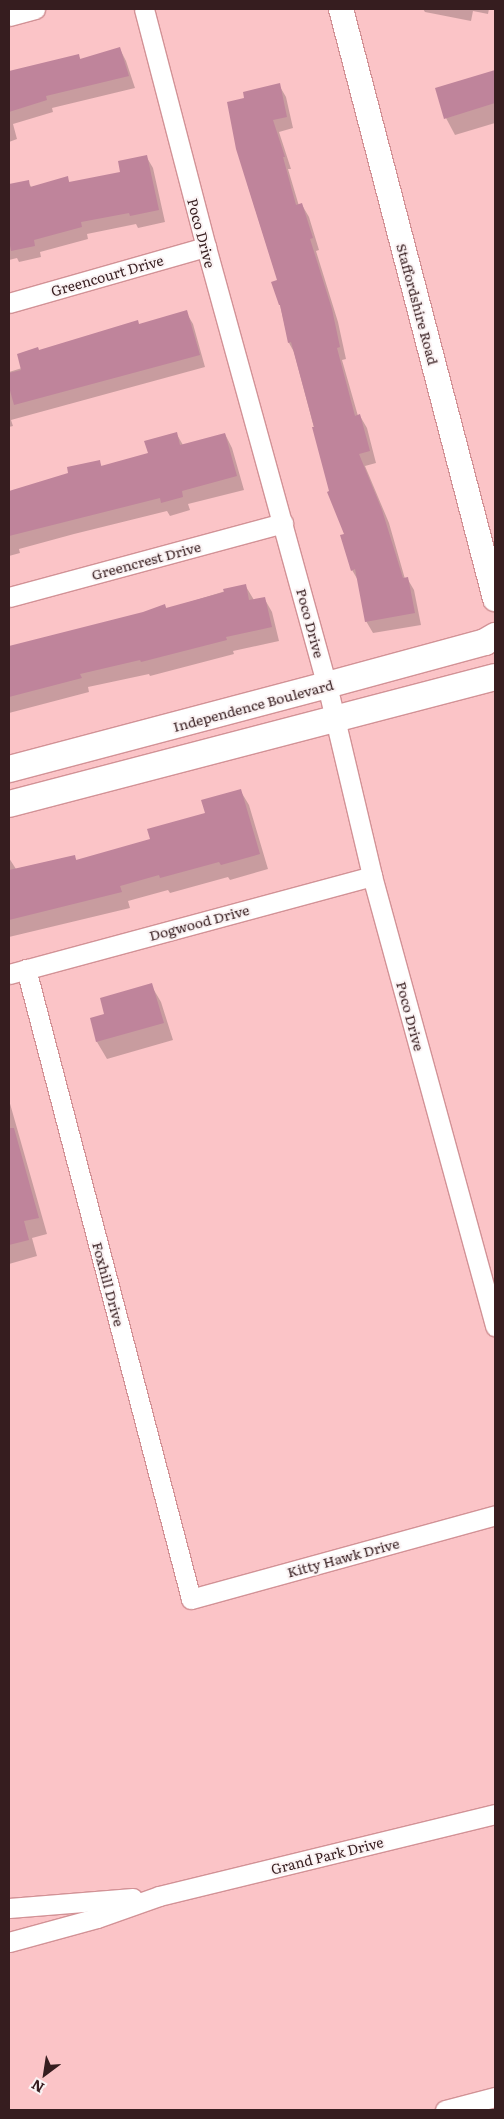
<!DOCTYPE html>
<style>
body{margin:0}
#map{position:relative;width:504px;height:2119px;overflow:hidden;background:#fbc4c7;font-family:Literata,serif}
div>[style]{position:absolute}
.shadow>*{inset:0;background:#0003}
.building>*{inset:0;background:#bf849b}
.roads{filter:drop-shadow(1px 0 #d29296) drop-shadow(-1px 0 #d29296) drop-shadow(0 1px #d29296) drop-shadow(0 -1px #d29296)}
.minor>*{height:19px;margin:-9.5px;padding:0 9.5px;transform-origin:9.5px;border-radius:9.5px;background:#fff}
.tertiary>*{height:24px;margin:-12px;padding:0 12px;transform-origin:12px;border-radius:12px;background:#fff}
.secondary>*{height:26px;margin:-13px;padding:0 13px;transform-origin:13px;border-radius:13px;background:#fff}
span{translate:-50% -50%;white-space:nowrap;text-align:center;line-height:1.15;-webkit-text-stroke:4px #fbf3f4;paint-order:stroke}
.street-label{font-size:14px;color:#361d1f}
.frame{position:absolute;inset:0;border:10px solid #361d1f;pointer-events:none}
.north{position:absolute;left:20px;top:2049px;width:50px;height:50px;-webkit-text-stroke:4px #fbf3f4;paint-order:stroke;rotate:211deg;font-size:14px;font-weight:700;line-height:20px;text-align:center;color:#361d1f}
.north::after{content:'';display:block;margin:auto;width:18px;height:22px;background:#361d1f;clip-path:polygon(50% 0,100% 100%,50% 72%,0 100%)}
</style>
<div id="map">
<div class="shadow">
<i style="clip-path:polygon(423px 9px,489px 9px,488px 14px,473px 11px,471px 21px,425px 12px)"></i>
<i style="clip-path:polygon(120px 49px,126px 61px,135px 88px,52px 108px,53px 112px,13px 124px,17px 139px,9px 142px,9px 72px,78px 55px,81px 60px)"></i>
<i style="clip-path:polygon(495px 71px,495px 123px,455px 135px,446px 118px,436px 89px)"></i>
<i style="clip-path:polygon(279px 85px,286px 97px,293px 128px,279px 132px,291px 169px,288px 169px,299px 206px,302px 205px,309px 217px,319px 250px,316px 251px,338px 322px,346px 359px,342px 360px,358px 416px,360px 416px,367px 428px,376px 463px,365px 466px,389px 523px,405px 579px,407px 578px,414px 590px,421px 625px,373px 633px,366px 621px,359px 582px,352px 570px,345px 535px,331px 492px,294px 352px,289px 343px,280px 305px,278px 281px,248px 186px,228px 103px,246px 99px)"></i>
<i style="clip-path:polygon(146px 156px,153px 168px,165px 222px,138px 228px,136px 224px,87px 234px,88px 239px,40px 252px,41px 257px,19px 262px,17px 258px,9px 260px,9px 186px,28px 182px,32px 188px,67px 178px,70px 183px,122px 173px)"></i>
<i style="clip-path:polygon(186px 312px,193px 324px,205px 367px,11px 420px,13px 426px,9px 427px,9px 372px,22px 368px,39px 352px)"></i>
<i style="clip-path:polygon(176px 433px,183px 445px,225px 434px,232px 448px,244px 490px,188px 504px,190px 510px,170px 516px,167px 511px,74px 534px,19px 549px,20px 553px,9px 556px,9px 492px,69px 474px,99px 461px,102px 467px,149px 454px)"></i>
<i style="clip-path:polygon(245px 585px,254px 600px,264px 598px,272px 612px,279px 641px,233px 651px,234px 654px,150px 676px,149px 674px,88px 687px,89px 692px,9px 713px,9px 647px,143px 613px,165px 606px,167px 609px)"></i>
<i style="clip-path:polygon(240px 790px,249px 805px,268px 869px,230px 880px,228px 877px,170px 893px,168px 890px,128px 901px,130px 908px,9px 937px,9px 858px,16px 869px,74px 856px,77px 861px,151px 840px,207px 814px)"></i>
<i style="clip-path:polygon(151px 985px,161px 1002px,173px 1040px,107px 1059px,97px 1042px,91px 1019px,106px 1015px)"></i>
<i style="clip-path:polygon(9px 1100px,47px 1234px,32px 1238px,37px 1256px,9px 1264px)"></i>
</div>
<div class="building">
<i style="clip-path:polygon(120px 47px,129px 76px,46px 96px,47px 100px,9px 112px,9px 71px,79px 54px,80px 59px)"></i>
<i style="clip-path:polygon(495px 70px,495px 103px,444px 119px,435px 88px)"></i>
<i style="clip-path:polygon(280px 83px,287px 117px,273px 120px,285px 157px,283px 157px,296px 205px,302px 203px,313px 238px,310px 239px,332px 309px,340px 347px,337px 348px,355px 416px,360px 414px,370px 451px,359px 454px,382px 510px,403px 578px,408px 577px,415px 613px,365px 622px,355px 569px,351px 571px,340px 535px,344px 534px,327px 492px,329px 491px,312px 427px,314px 427px,291px 342px,288px 343px,280px 305px,279px 305px,271px 282px,277px 280px,236px 149px,227px 102px,244px 98px,243px 92px)"></i>
<i style="clip-path:polygon(147px 155px,159px 210px,130px 216px,129px 213px,81px 222px,82px 227px,34px 240px,35px 246px,11px 251px,9px 240px,9px 184px,29px 180px,30px 187px,68px 176px,69px 182px,120px 172px,118px 161px)"></i>
<i style="clip-path:polygon(187px 310px,200px 355px,14px 405px,9px 387px,9px 373px,21px 370px,17px 354px,38px 347px,39px 350px,138px 320px,139px 324px)"></i>
<i style="clip-path:polygon(177px 432px,180px 445px,225px 433px,237px 476px,182px 491px,183px 497px,161px 503px,160px 498px,9px 536px,9px 491px,68px 473px,67px 467px,100px 460px,101px 466px,148px 453px,144px 441px)"></i>
<i style="clip-path:polygon(246px 584px,249px 600px,265px 597px,272px 627px,226px 637px,227px 640px,141px 662px,140px 660px,80px 674px,82px 678px,9px 697px,9px 646px,143px 612px,165px 604px,166px 608px,224px 592px,223px 589px)"></i>
<i style="clip-path:polygon(241px 789px,260px 854px,221px 865px,219px 862px,160px 878px,159px 875px,120px 886px,122px 892px,9px 920px,9px 870px,75px 855px,76px 860px,150px 839px,147px 829px,205px 813px,201px 800px)"></i>
<i style="clip-path:polygon(152px 983px,164px 1023px,96px 1042px,90px 1018px,104px 1014px,100px 998px)"></i>
<i style="clip-path:polygon(9px 1128px,14px 1128px,39px 1218px,24px 1221px,29px 1240px,9px 1245px)"></i>
</div>
<div class="roads">
<div class="minor">
<i style="left:144px;top:9px;width:246px;rotate:75.4deg"></i>
<i style="left:206px;top:247px;width:454px;rotate:74.6deg"></i>
<i style="left:327px;top:685px;width:196px;rotate:76.7deg"></i>
<i style="left:372px;top:876px;width:467px;rotate:74.7deg"></i>
<i style="left:9px;top:16px;width:27px;rotate:-15deg"></i>
<i style="left:9px;top:303px;width:205px;rotate:-15.9deg"></i>
<i style="left:9px;top:597px;width:284px;rotate:-15.1deg"></i>
<i style="left:26px;top:969px;width:651px;rotate:75.32deg"></i>
<i style="left:191px;top:1599px;width:315px;rotate:-15.4deg"></i>
<i style="left:9px;top:974px;width:376px;rotate:-15.1deg"></i>
<i style="left:9px;top:1908px;width:124px;rotate:-4.6deg"></i>
<i style="left:9px;top:1942px;width:91px;rotate:-15.3deg"></i>
<i style="left:97px;top:1918px;width:66px;rotate:-19.5deg"></i>
<i style="left:159px;top:1896px;width:346px;rotate:-13.7deg"></i>
<i style="left:445px;top:2110px;width:52px;rotate:-14.6deg"></i>
</div>
<div class="tertiary">
<i style="left:341px;top:9px;width:610px;rotate:75.37deg"></i>
</div>
<div class="secondary">
<i style="left:9px;top:769px;width:329px;rotate:-14.8deg"></i>
<i style="left:327px;top:685px;width:164px;rotate:-15.2deg"></i>
<i style="left:485px;top:642px;width:12px;rotate:-31deg"></i>
<i style="left:9px;top:804px;width:502px;rotate:-14.64deg"></i>
</div>
</div>
<div class="street-label">
<span style="left:202px;top:233px;rotate:75deg">Poco Drive</span>
<span style="left:107px;top:275px;rotate:-16deg">Greencourt Drive</span>
<span style="left:418px;top:304px;rotate:75deg">Staffordshire Road</span>
<span style="left:146px;top:560px;rotate:-15deg">Greencrest Drive</span>
<span style="left:311px;top:623px;rotate:75deg">Poco Drive</span>
<span style="left:253px;top:705px;rotate:-15deg">Independence Boulevard</span>
<span style="left:199px;top:922px;rotate:-15deg">Dogwood Drive</span>
<span style="left:411px;top:1016px;rotate:75deg">Poco Drive</span>
<span style="left:109px;top:1284px;rotate:75deg">Foxhill Drive</span>
<span style="left:343px;top:1557px;rotate:-15deg">Kitty Hawk Drive</span>
<span style="left:327px;top:1855px;rotate:-14deg">Grand Park Drive</span>
</div>
<div class="frame"></div>
<div class="north">N</div>
</div>
